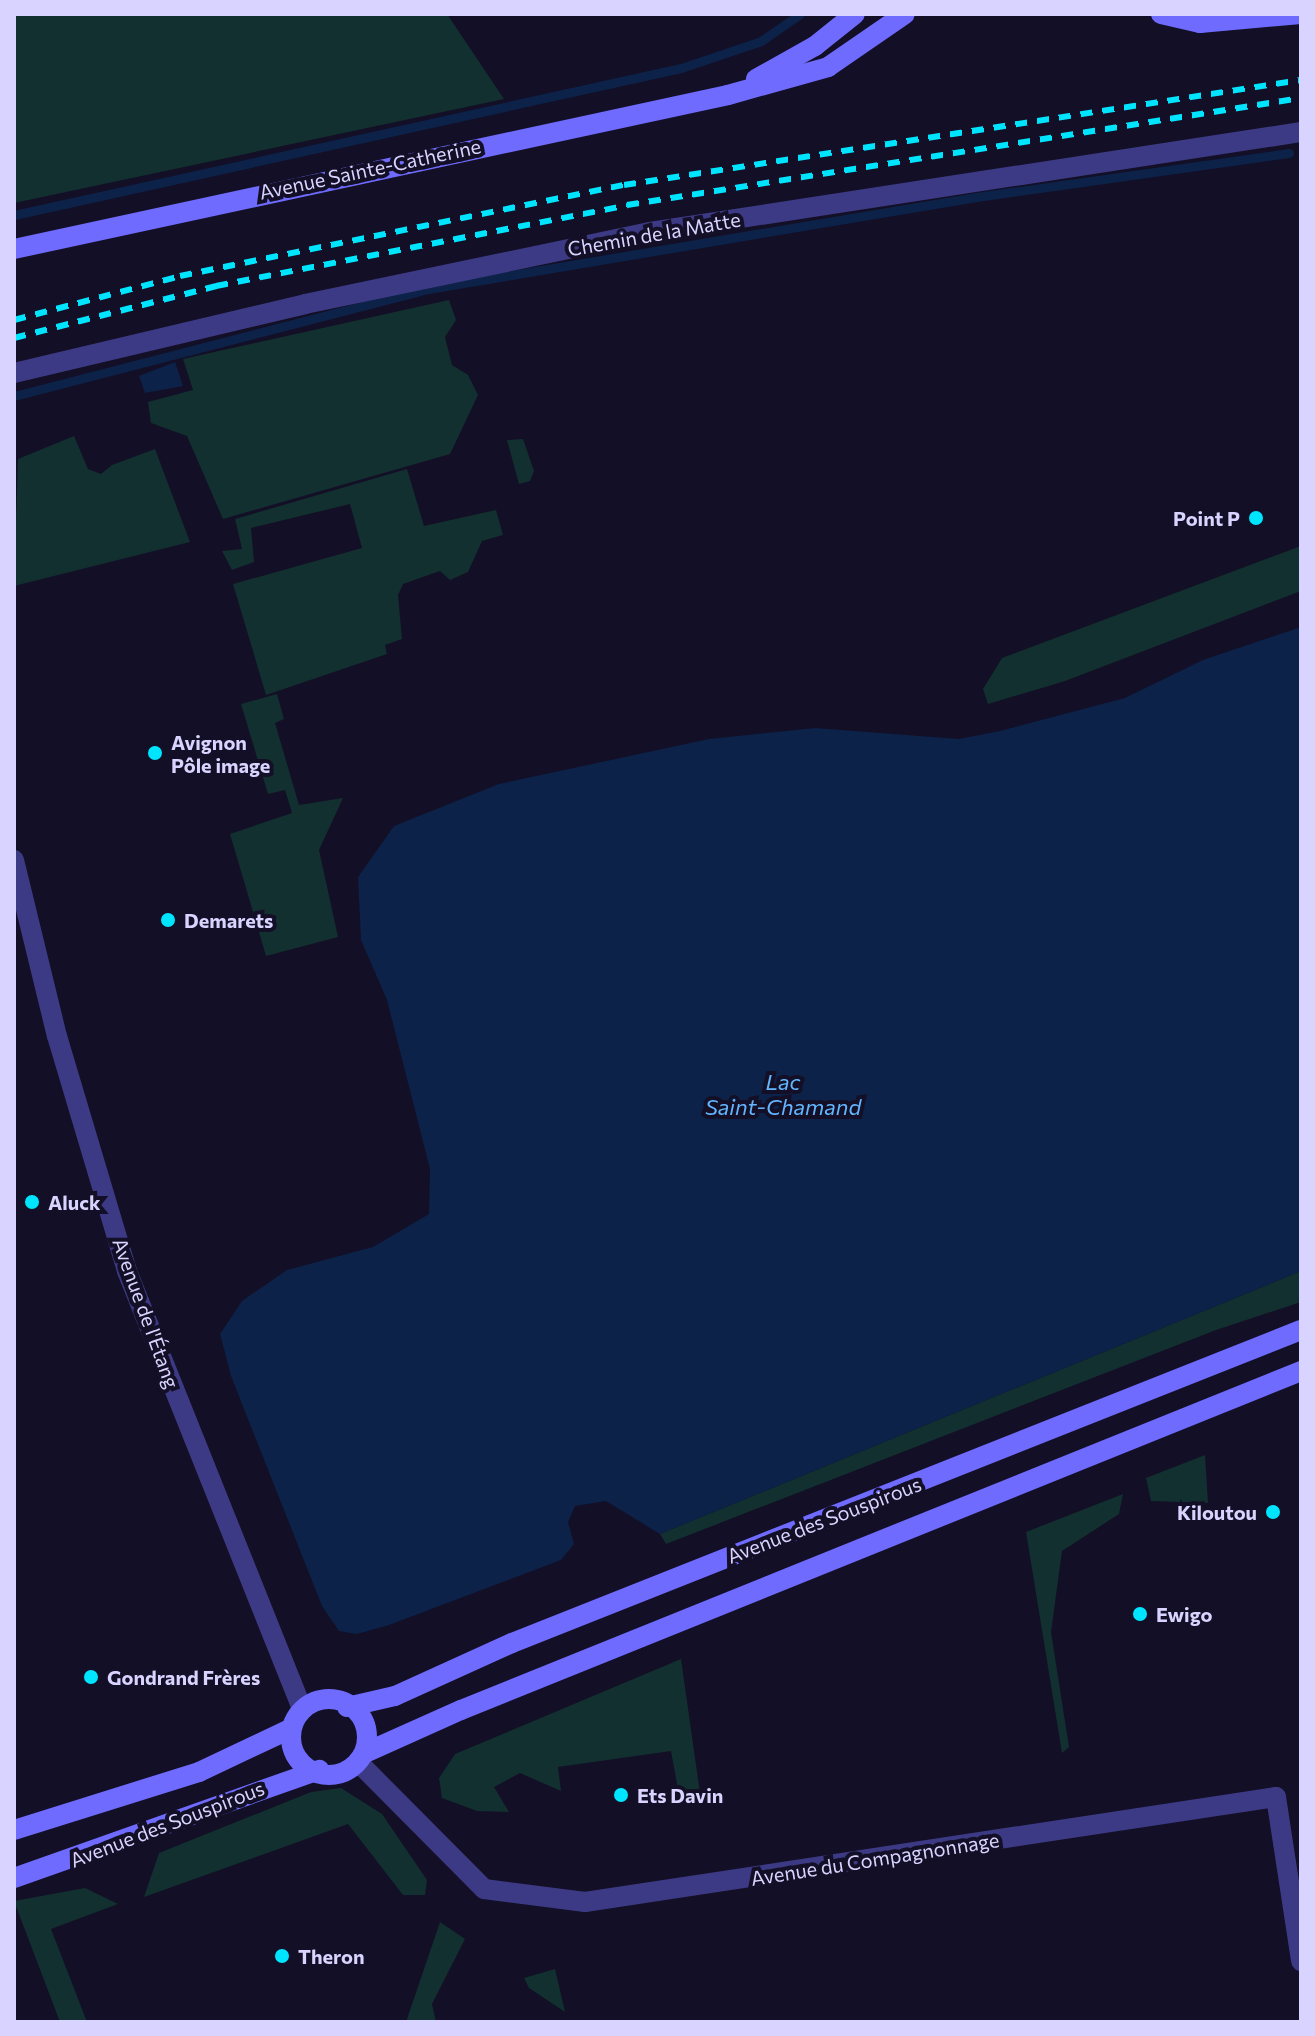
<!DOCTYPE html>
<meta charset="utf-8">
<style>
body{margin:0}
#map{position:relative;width:1315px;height:2036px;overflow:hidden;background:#130f26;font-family:Commissioner,sans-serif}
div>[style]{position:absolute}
.green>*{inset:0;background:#12302f}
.water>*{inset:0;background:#0c2248}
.stream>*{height:9px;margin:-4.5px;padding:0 4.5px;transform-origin:4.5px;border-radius:4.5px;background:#0c2248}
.street>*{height:20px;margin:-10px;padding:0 10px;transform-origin:10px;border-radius:10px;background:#3d3a85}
.secondary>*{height:20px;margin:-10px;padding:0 10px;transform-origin:10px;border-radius:10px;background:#6f6bff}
.secondary>.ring{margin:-10px;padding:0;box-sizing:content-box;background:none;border:20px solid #6f6bff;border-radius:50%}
.rail>*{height:6px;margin-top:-3px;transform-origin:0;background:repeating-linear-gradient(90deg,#00e5ff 0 12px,transparent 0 22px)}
.dots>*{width:22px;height:22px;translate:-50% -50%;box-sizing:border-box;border:4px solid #130f26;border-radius:50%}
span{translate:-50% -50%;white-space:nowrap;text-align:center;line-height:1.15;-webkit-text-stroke:8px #130f26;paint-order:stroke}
.street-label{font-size:20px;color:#d9d4ff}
.poi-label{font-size:20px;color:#d9d4ff;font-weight:700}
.right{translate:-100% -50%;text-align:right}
.left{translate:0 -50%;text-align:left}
.water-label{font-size:22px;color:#62b6ff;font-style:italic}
.frame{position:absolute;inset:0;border:16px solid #d9d4ff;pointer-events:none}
</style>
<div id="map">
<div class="green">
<i style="clip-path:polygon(14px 14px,447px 14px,504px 99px,14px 203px)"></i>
<i style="clip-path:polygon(449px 300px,456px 320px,445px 337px,452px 365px,468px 375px,478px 395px,450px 454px,223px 519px,187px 436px,151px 423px,148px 402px,193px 390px,183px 359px)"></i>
<i style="clip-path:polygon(74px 436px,88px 469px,101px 474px,112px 465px,155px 449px,190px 542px,14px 586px,18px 459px)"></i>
<i style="clip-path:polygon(523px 439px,534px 471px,530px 481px,519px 484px,507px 440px)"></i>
<i style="clip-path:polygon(407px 469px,424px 526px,496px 510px,503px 535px,482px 541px,468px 572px,450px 580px,440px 571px,403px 584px,398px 595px,402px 639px,385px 645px,387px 654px,266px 695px,233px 584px,362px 548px,350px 504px,251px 528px,254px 562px,232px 570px,222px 551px,242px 549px,235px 519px)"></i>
<i style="clip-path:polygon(1301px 546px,1301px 591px,1065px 681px,988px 704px,983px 689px,1002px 658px)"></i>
<i style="clip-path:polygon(277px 694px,284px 719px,275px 723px,299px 805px,343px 798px,319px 850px,338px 937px,266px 956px,230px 834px,292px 813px,285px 790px,268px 794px,241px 704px)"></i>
<i style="clip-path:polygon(1301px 1271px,1301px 1302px,1216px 1330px,666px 1544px,660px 1534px)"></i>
<i style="clip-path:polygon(1205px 1455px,1208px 1503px,1151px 1501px,1146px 1478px)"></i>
<i style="clip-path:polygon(1123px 1494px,1119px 1514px,1062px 1551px,1051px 1632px,1069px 1747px,1062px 1753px,1026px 1532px)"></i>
<i style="clip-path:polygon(681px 1659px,701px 1800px,680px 1800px,671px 1751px,558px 1767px,561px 1791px,520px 1773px,494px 1787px,509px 1812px,477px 1811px,442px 1798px,439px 1778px,455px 1754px)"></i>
<i style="clip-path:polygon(341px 1788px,382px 1814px,427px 1880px,425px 1895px,403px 1895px,348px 1824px,144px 1897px,159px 1853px,311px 1792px)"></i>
<i style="clip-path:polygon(85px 1888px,118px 1904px,51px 1929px,87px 2022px,60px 2022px,14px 1901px)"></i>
<i style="clip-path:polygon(440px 1922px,465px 1939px,432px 2004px,436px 2022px,406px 2022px)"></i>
<i style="clip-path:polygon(555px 1969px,565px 2012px,529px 1988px,524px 1978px)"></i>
</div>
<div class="water">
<i style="clip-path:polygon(175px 362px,183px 386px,145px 393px,139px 376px)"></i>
<i style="clip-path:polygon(1301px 627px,1301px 1271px,660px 1534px,606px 1501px,575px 1506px,568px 1522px,574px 1544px,561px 1560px,389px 1625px,357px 1634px,339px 1631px,322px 1606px,231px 1376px,220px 1334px,242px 1301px,287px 1270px,373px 1247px,429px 1214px,430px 1169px,387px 1000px,361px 940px,358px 877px,394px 826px,499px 784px,709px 739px,815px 728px,959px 739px,1000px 731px,1125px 698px,1203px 660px)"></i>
</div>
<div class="stream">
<i style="left:14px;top:215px;width:683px;rotate:-12.43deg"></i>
<i style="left:681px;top:68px;width:84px;rotate:-18.6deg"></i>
<i style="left:761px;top:41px;width:47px;rotate:-34.7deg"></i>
<i style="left:14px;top:396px;width:428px;rotate:-14.5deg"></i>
<i style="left:428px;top:289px;width:556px;rotate:-9.53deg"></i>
<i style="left:976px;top:197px;width:316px;rotate:-8deg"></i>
</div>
<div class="street">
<i style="left:14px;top:373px;width:299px;rotate:-13.3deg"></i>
<i style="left:305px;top:304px;width:352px;rotate:-11.8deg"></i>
<i style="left:650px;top:232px;width:659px;rotate:-8.73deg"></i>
<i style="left:14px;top:860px;width:181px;rotate:76.3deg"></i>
<i style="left:57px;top:1036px;width:245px;rotate:73.4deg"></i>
<i style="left:127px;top:1271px;width:469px;rotate:68.2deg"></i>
<i style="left:360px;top:1764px;width:176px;rotate:45.2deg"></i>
<i style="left:484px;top:1889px;width:102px;rotate:7.3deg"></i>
<i style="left:585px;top:1902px;width:699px;rotate:-8.64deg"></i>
<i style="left:1276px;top:1797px;width:166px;rotate:81.3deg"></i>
</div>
<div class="secondary">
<i style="left:1161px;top:14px;width:40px;rotate:13deg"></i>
<i style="left:1200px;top:23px;width:101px;rotate:-5.1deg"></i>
<i style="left:756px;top:79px;width:68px;rotate:-29.2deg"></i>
<i style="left:815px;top:46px;width:51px;rotate:-38.7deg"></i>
<i style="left:14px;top:249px;width:730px;rotate:-12.17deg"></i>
<i style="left:728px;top:95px;width:104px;rotate:-15.6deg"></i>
<i style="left:828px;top:67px;width:93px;rotate:-34.5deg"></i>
<i class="ring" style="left:291px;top:1699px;width:56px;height:56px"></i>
<i style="left:347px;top:1707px;width:49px;rotate:-12.9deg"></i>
<i style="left:395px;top:1696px;width:128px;rotate:-24.4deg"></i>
<i style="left:512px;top:1643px;width:849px;rotate:-21.64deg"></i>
<i style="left:367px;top:1752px;width:103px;rotate:-24.1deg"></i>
<i style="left:461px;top:1710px;width:906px;rotate:-21.98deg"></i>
<i style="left:14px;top:1830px;width:194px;rotate:-17.4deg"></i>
<i style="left:199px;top:1772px;width:101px;rotate:-25.3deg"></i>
<i style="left:14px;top:1878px;width:324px;rotate:-19.5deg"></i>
</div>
<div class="rail">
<i style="left:14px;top:320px;width:172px;rotate:-14.8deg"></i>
<i style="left:180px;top:276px;width:453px;rotate:-11.6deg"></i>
<i style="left:624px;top:185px;width:685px;rotate:-8.82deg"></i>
<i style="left:14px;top:338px;width:209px;rotate:-14.4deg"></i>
<i style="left:216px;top:286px;width:419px;rotate:-11.1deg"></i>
<i style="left:627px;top:205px;width:682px;rotate:-9.02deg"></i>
</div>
<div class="dots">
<i style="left:1256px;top:518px;background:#00e5ff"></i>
<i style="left:155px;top:753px;background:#00e5ff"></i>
<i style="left:168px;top:920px;background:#00e5ff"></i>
<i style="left:32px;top:1202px;background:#00e5ff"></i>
<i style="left:1273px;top:1512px;background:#00e5ff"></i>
<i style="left:1140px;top:1614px;background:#00e5ff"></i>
<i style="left:91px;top:1677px;background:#00e5ff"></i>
<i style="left:621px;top:1795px;background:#00e5ff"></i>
<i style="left:282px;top:1956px;background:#00e5ff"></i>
</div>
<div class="street-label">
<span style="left:370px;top:169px;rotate:-12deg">Avenue Sainte-Catherine</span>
<span style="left:654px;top:234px;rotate:-10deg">Chemin de la Matte</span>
<span style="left:146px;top:1313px;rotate:70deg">Avenue de l'Étang</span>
<span style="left:824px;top:1520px;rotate:-21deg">Avenue des Souspirous</span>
<span style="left:167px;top:1824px;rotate:-21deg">Avenue des Souspirous</span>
<span style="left:875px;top:1859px;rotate:-9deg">Avenue du Compagnonnage</span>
</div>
<div class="poi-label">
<span class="right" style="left:1240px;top:518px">Point P</span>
<span class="left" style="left:171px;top:754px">Avignon<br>Pôle image</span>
<span class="left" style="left:184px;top:920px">Demarets</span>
<span class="left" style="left:48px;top:1202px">Aluck</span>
<span class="right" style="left:1257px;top:1512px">Kiloutou</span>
<span class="left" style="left:1156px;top:1614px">Ewigo</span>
<span class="left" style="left:107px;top:1677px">Gondrand Frères</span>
<span class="left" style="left:637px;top:1795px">Ets Davin</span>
<span class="left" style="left:298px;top:1956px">Theron</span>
</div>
<div class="water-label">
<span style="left:783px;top:1094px">Lac<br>Saint-Chamand</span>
</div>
<div class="frame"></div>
</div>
